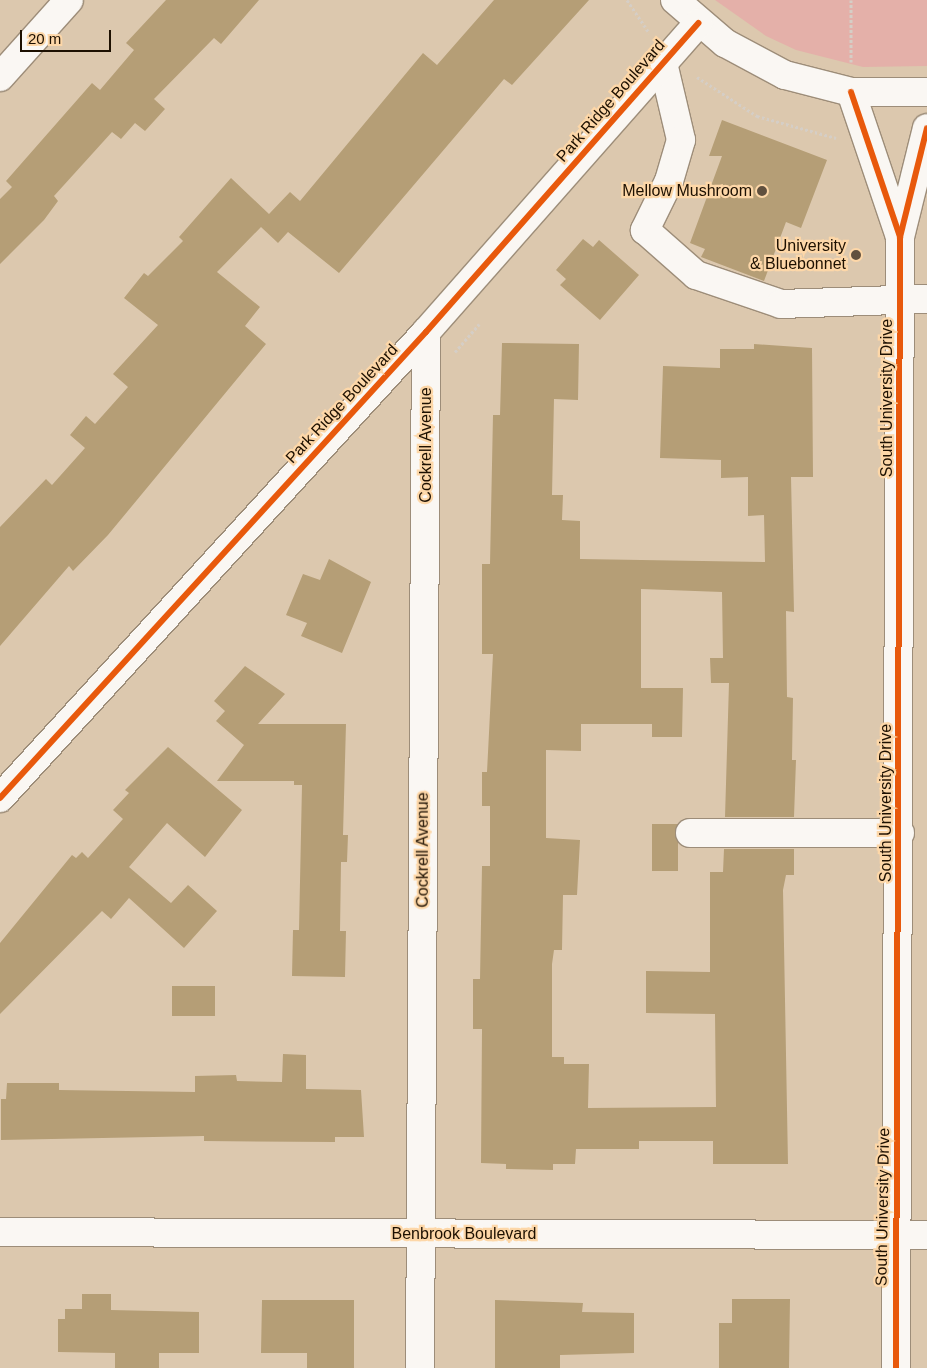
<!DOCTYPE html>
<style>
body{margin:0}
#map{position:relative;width:927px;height:1368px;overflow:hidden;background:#dcc8ae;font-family:Arial,sans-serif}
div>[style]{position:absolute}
.green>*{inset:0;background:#e4b0a9}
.building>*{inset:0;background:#b59e76;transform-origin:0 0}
.path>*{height:3px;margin-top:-1.5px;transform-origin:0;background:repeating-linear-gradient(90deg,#d5cec6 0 2.5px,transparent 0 5px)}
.roads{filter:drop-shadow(1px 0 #9d8d79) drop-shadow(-1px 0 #9d8d79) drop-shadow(0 1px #9d8d79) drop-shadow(0 -1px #9d8d79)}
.minor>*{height:28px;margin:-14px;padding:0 14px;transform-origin:14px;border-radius:14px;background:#faf7f3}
.cycleway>*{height:6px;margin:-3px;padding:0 3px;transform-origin:3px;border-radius:3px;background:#e8590c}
.dots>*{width:14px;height:14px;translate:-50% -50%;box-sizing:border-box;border:2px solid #fdd7a8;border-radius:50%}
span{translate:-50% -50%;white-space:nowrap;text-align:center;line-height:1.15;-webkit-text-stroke:4.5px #fdd7a8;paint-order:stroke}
.street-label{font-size:16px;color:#1d1001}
.poi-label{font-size:16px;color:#1d1001}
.right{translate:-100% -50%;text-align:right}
.scale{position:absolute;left:20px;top:30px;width:91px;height:22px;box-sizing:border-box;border:2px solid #1d1001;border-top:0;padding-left:6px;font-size:15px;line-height:18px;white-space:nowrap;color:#1d1001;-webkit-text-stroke:4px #fdd7a8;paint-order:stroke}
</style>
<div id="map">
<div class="green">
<i style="clip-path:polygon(715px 0,927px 0,927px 66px,863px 67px,796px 50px,766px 36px)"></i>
</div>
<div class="building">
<i style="clip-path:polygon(166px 0,259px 0,221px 44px,214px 38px,154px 99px,165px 109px,145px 131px,135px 123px,121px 139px,112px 132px,54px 196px,58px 201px,44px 220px,0 264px,0 199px,12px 187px,6px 181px,92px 83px,100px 90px,134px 50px,126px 43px)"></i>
<i style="clip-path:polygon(494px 0,589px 0,512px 85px,504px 79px,339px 273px,288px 232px,278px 243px,261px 227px,217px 272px,260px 307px,245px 326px,266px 344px,108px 535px,73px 571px,69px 566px,0 646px,0 527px,46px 479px,52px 485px,85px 448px,70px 435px,86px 416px,95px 424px,128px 387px,113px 374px,158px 325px,124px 298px,144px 273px,148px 276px,183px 241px,179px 237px,231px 178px,269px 214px,290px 192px,300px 201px,423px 53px,437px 65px)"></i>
<i style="clip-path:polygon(722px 120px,827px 160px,801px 228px,786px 222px,764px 281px,701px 257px,705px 249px,690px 243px,722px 156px,709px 156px)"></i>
<i style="clip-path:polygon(583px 239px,593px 247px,599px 240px,639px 275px,600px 320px,560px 285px,566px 279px,556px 270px)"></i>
<i style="clip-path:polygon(502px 343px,579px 344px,578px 400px,554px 399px,552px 495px,563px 495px,562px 520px,580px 521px,580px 559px,765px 562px,764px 515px,748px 516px,748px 477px,721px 478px,721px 460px,660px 458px,663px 366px,720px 368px,720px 349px,754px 349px,754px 344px,812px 348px,813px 477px,791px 477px,794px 612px,786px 611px,787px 697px,793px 698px,792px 760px,796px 760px,794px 817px,725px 817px,729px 683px,711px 683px,710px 658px,723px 658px,722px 592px,641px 589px,641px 688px,683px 688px,682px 737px,652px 737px,652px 724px,581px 724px,581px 751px,546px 750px,546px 838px,580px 840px,577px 895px,563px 895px,562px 950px,554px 950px,552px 964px,552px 1057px,564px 1057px,564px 1064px,589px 1064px,588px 1108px,716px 1107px,715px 1014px,646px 1013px,646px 971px,710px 972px,710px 872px,723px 872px,724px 849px,794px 849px,794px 875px,786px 875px,783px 890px,788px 1164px,713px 1164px,713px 1141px,639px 1141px,639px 1149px,576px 1149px,575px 1164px,553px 1164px,553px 1170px,506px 1169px,506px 1164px,481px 1163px,482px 1029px,473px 1029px,473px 979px,480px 979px,482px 866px,490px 866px,490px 806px,482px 806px,482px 772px,487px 772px,493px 654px,482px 654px,482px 564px,490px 564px,493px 415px,500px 415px)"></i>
<i style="clip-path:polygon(329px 559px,371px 582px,342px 653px,301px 636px,307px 623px,286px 615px,303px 574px,320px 580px)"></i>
<i style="clip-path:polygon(245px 666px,285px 694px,258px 724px,346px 724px,343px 835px,348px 835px,347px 862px,341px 862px,340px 931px,346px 931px,345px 977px,292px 976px,293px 930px,299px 930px,302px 785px,294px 785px,294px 781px,217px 781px,244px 745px,216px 721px,225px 711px,214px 701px)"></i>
<i style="clip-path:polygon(168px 747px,242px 810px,205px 857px,167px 823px,129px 867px,171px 903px,188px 885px,217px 911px,184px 948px,129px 898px,111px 919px,102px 911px,0 1014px,0 943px,72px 855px,76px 858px,82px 852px,88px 858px,123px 819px,113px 810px,129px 793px,125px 790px)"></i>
<i style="left:652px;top:824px;width:26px;height:47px"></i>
<i style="left:215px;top:986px;width:30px;height:43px;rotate:90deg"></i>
<i style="clip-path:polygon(283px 1054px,306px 1055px,306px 1089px,361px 1090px,364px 1137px,335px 1137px,335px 1142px,204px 1141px,204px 1136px,1px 1140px,1px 1099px,6px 1099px,7px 1083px,59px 1083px,59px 1090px,195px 1092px,195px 1076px,236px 1075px,237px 1081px,282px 1082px)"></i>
<i style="clip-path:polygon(82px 1294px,111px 1294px,111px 1310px,199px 1312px,199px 1353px,159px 1353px,159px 1368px,115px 1368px,115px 1353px,58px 1352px,58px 1319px,65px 1319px,65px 1309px,82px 1309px)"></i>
<i style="clip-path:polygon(732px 1299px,790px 1299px,789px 1368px,719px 1368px,719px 1323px,732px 1323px)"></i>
<i style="clip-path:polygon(262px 1300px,354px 1300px,354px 1368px,307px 1368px,307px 1353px,261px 1353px)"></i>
<i style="clip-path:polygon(495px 1300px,583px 1303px,582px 1312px,634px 1313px,634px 1353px,560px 1355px,560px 1368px,495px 1368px)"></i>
</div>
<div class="path">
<i style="left:627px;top:0;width:40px;rotate:56deg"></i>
<i style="left:851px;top:0;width:62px;rotate:90deg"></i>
<i style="left:697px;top:77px;width:72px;rotate:33deg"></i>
<i style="left:757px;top:116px;width:82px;rotate:15.6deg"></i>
<i style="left:455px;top:352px;width:37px;rotate:-49deg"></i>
</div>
<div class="roads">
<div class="minor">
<i style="left:675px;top:0;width:66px;rotate:40.7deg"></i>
<i style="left:725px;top:43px;width:68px;rotate:28.1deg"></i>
<i style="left:785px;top:75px;width:68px;rotate:14.4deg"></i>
<i style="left:851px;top:92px;width:76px"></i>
<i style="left:663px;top:63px;width:79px;rotate:76.8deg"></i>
<i style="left:681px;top:140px;width:43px;rotate:106.3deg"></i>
<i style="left:669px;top:181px;width:55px;rotate:116.1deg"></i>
<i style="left:645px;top:230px;width:68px;rotate:41.4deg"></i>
<i style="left:696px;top:275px;width:90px;rotate:18.8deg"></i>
<i style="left:781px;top:304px;width:146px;rotate:-2deg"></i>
<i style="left:0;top:77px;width:103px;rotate:-48.1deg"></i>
<i style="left:851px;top:92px;width:153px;rotate:71.3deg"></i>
<i style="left:0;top:798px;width:631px;rotate:-47.57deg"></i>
<i style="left:426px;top:332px;width:412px;rotate:-48.6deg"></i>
<i style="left:690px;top:833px;width:210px"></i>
<i style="left:0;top:1232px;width:927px;rotate:0.19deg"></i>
<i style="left:420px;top:1368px;width:1036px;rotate:-89.67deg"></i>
<i style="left:896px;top:1368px;width:1131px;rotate:-89.8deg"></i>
<i style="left:900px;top:237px;width:112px;rotate:-76.1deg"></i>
</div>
</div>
<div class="cycleway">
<i style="left:851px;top:92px;width:153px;rotate:71.3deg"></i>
<i style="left:0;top:798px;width:631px;rotate:-47.57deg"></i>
<i style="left:426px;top:332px;width:412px;rotate:-48.6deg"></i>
<i style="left:896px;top:1368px;width:1131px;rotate:-89.8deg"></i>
<i style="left:900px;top:237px;width:112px;rotate:-76.1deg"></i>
</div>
<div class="dots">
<i style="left:762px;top:191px;background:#60503e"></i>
<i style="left:856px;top:255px;background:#60503e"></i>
</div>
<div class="street-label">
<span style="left:611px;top:101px;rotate:-49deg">Park Ridge Boulevard</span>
<span style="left:887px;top:398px;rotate:-90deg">South University Drive</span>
<span style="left:342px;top:404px;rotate:-47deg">Park Ridge Boulevard</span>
<span style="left:426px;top:445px;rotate:-90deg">Cockrell Avenue</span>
<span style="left:886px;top:803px;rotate:-90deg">South University Drive</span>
<span style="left:423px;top:850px;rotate:-90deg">Cockrell Avenue</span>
<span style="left:883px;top:1207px;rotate:-89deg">South University Drive</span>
<span style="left:464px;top:1234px">Benbrook Boulevard</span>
</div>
<div class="poi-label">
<span class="right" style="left:752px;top:191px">Mellow Mushroom</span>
<span class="right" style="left:846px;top:255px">University<br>&amp; Bluebonnet</span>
</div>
<div class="scale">20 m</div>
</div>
